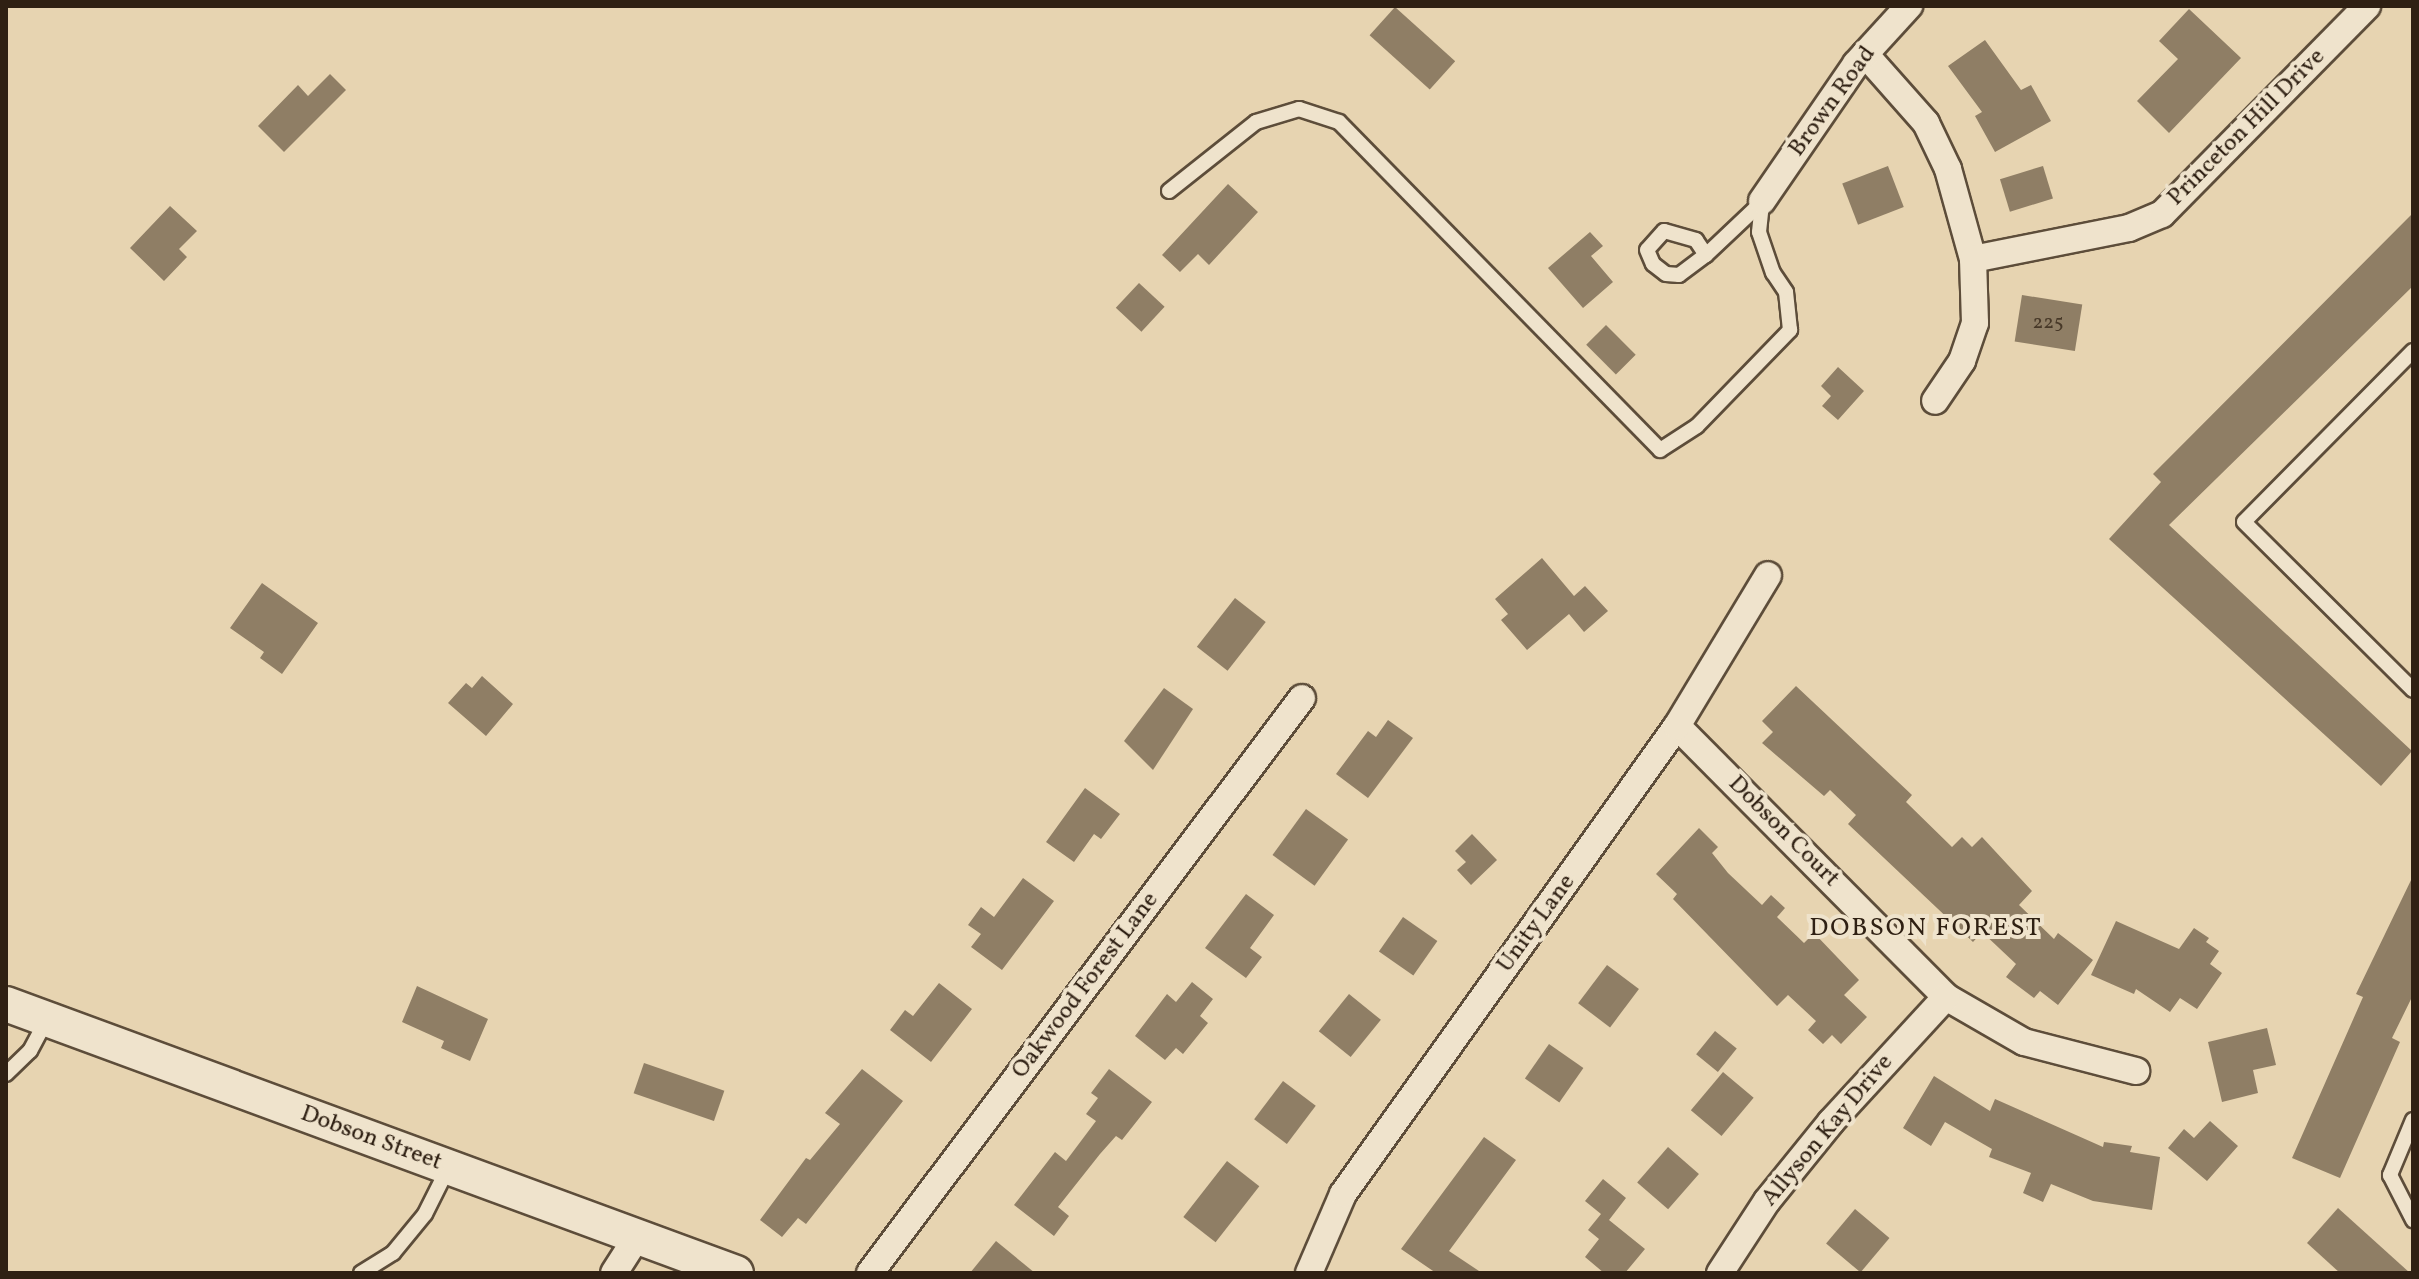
<!DOCTYPE html>
<style>
body{margin:0}
#map{position:relative;width:2419px;height:1279px;overflow:hidden;background:#e7d4b1;font-family:Vollkorn,serif}
div>[style]{position:absolute}
.building>*{inset:0;background:#8f7e65;transform-origin:0 0}
.roads{filter:drop-shadow(2px 0 #5d4d3a) drop-shadow(-2px 0 #5d4d3a) drop-shadow(0 2px #5d4d3a) drop-shadow(0 -2px #5d4d3a)}
.service>*{height:14px;margin:-7px;padding:0 7px;transform-origin:7px;border-radius:7px;background:#efe3cc}
.minor>*{height:26px;margin:-13px;padding:0 13px;transform-origin:13px;border-radius:13px;background:#efe3cc}
.tertiary>*{height:34px;margin:-17px;padding:0 17px;transform-origin:17px;border-radius:17px;background:#efe3cc}
span{translate:-50% -50%;white-space:nowrap;text-align:center;line-height:1.15;-webkit-text-stroke:8px #efe3cc;paint-order:stroke}
.number-label{font-size:20px;color:#473828}
.number-label span{-webkit-text-stroke-width:0}
.street-label{font-size:24px;color:#2f2013}
.neighbourhood-label{font-size:26px;color:#2f2013;letter-spacing:2px}
.frame{position:absolute;inset:0;border:8px solid #2f2013;pointer-events:none}
</style>
<div id="map">
<div class="building">
<i style="left:1395px;top:7px;width:81px;height:38px;rotate:42deg"></i>
<i style="clip-path:polygon(2189px 9px,2241px 58px,2169px 133px,2137px 101px,2178px 59px,2159px 41px)"></i>
<i style="clip-path:polygon(1985px 40px,2021px 90px,2031px 85px,2051px 121px,1995px 152px,1975px 116px,1982px 112px,1948px 66px)"></i>
<i style="clip-path:polygon(330px 74px,346px 90px,284px 152px,258px 126px,298px 85px,308px 96px)"></i>
<i style="left:1888px;top:166px;width:44px;height:49px;rotate:69deg"></i>
<i style="left:2043px;top:166px;width:34px;height:45px;rotate:73deg"></i>
<i style="clip-path:polygon(1228px 184px,1258px 212px,1209px 265px,1198px 254px,1180px 272px,1162px 255px)"></i>
<i style="clip-path:polygon(170px 206px,197px 231px,179px 249px,187px 257px,164px 281px,130px 248px)"></i>
<i style="clip-path:polygon(2413px 213px,2413px 286px,2169px 525px,2412px 751px,2381px 786px,2109px 539px,2161px 482px,2153px 474px)"></i>
<i style="clip-path:polygon(1590px 232px,1603px 246px,1591px 256px,1613px 282px,1583px 308px,1548px 268px)"></i>
<i style="left:1139px;top:283px;width:35px;height:34px;rotate:43deg"></i>
<i style="left:2022px;top:295px;width:61px;height:47px;rotate:9deg"></i>
<i style="left:1606px;top:325px;width:42px;height:28px;rotate:45deg"></i>
<i style="clip-path:polygon(1838px 367px,1864px 391px,1838px 420px,1822px 406px,1831px 396px,1821px 386px)"></i>
<i style="clip-path:polygon(1542px 558px,1574px 596px,1585px 586px,1608px 611px,1584px 632px,1569px 614px,1527px 650px,1501px 620px,1508px 614px,1495px 599px)"></i>
<i style="clip-path:polygon(262px 583px,318px 623px,282px 674px,260px 658px,264px 652px,230px 628px)"></i>
<i style="left:1235px;top:598px;width:39px;height:62px;rotate:38deg"></i>
<i style="clip-path:polygon(482px 676px,513px 704px,486px 736px,448px 703px,466px 683px,472px 688px)"></i>
<i style="clip-path:polygon(1796px 686px,1912px 795px,1906px 802px,1952px 847px,1962px 837px,1972px 847px,1982px 837px,2032px 891px,2019px 905px,2054px 939px,2058px 933px,2093px 960px,2058px 1005px,2040px 991px,2034px 998px,2006px 977px,2016px 964px,1982px 932px,1973px 942px,1848px 824px,1856px 815px,1830px 790px,1824px 796px,1762px 743px,1773px 732px,1762px 721px)"></i>
<i style="clip-path:polygon(1164px 688px,1193px 709px,1153px 770px,1124px 741px)"></i>
<i style="clip-path:polygon(1388px 720px,1413px 738px,1368px 798px,1336px 774px,1368px 731px,1376px 737px)"></i>
<i style="clip-path:polygon(1085px 788px,1120px 814px,1101px 839px,1094px 834px,1074px 862px,1046px 842px)"></i>
<i style="left:1306px;top:809px;width:52px;height:57px;rotate:36deg"></i>
<i style="clip-path:polygon(1699px 828px,1718px 847px,1712px 853px,1728px 873px,1762px 905px,1771px 895px,1785px 908px,1777px 917px,1804px 943px,1814px 933px,1859px 980px,1844px 995px,1867px 1017px,1841px 1044px,1832px 1035px,1823px 1044px,1808px 1030px,1816px 1021px,1788px 995px,1777px 1006px,1673px 899px,1677px 894px,1656px 874px)"></i>
<i style="clip-path:polygon(1472px 834px,1497px 860px,1471px 885px,1457px 870px,1466px 862px,1455px 851px)"></i>
<i style="clip-path:polygon(2413px 876px,2413px 995px,2392px 1038px,2400px 1042px,2340px 1178px,2292px 1158px,2363px 997px,2356px 994px)"></i>
<i style="clip-path:polygon(1023px 878px,1054px 901px,1002px 970px,971px 947px,981px 934px,968px 925px,981px 907px,994px 917px)"></i>
<i style="clip-path:polygon(1246px 894px,1274px 915px,1250px 948px,1262px 957px,1246px 978px,1205px 948px)"></i>
<i style="left:1403px;top:917px;width:42px;height:42px;rotate:35deg"></i>
<i style="clip-path:polygon(2116px 921px,2179px 949px,2194px 928px,2209px 938px,2206px 942px,2219px 951px,2210px 964px,2222px 973px,2197px 1009px,2180px 998px,2170px 1012px,2136px 989px,2134px 994px,2091px 975px)"></i>
<i style="left:1607px;top:965px;width:40px;height:48px;rotate:37deg"></i>
<i style="clip-path:polygon(1192px 982px,1213px 999px,1200px 1016px,1208px 1023px,1183px 1054px,1176px 1048px,1165px 1060px,1135px 1036px,1167px 994px,1176px 1002px)"></i>
<i style="clip-path:polygon(939px 983px,972px 1009px,931px 1062px,890px 1030px,905px 1010px,913px 1016px)"></i>
<i style="clip-path:polygon(417px 986px,488px 1019px,470px 1061px,441px 1048px,444px 1041px,402px 1022px)"></i>
<i style="left:1349px;top:994px;width:41px;height:48px;rotate:39deg"></i>
<i style="clip-path:polygon(2267px 1028px,2276px 1065px,2253px 1070px,2258px 1093px,2222px 1102px,2208px 1042px)"></i>
<i style="left:1715px;top:1031px;width:28px;height:30px;rotate:39deg"></i>
<i style="left:1549px;top:1044px;width:42px;height:42px;rotate:35deg"></i>
<i style="left:644px;top:1063px;width:85px;height:32px;rotate:19deg"></i>
<i style="clip-path:polygon(862px 1069px,903px 1101px,806px 1224px,798px 1218px,782px 1237px,760px 1220px,806px 1158px,810px 1160px,840px 1124px,825px 1113px)"></i>
<i style="clip-path:polygon(1109px 1069px,1152px 1102px,1122px 1140px,1116px 1136px,1100px 1154px,1058px 1207px,1069px 1216px,1054px 1236px,1014px 1205px,1055px 1152px,1066px 1161px,1096px 1121px,1086px 1114px,1098px 1098px,1091px 1093px)"></i>
<i style="left:1723px;top:1072px;width:40px;height:50px;rotate:40deg"></i>
<i style="clip-path:polygon(1934px 1076px,1990px 1111px,1995px 1099px,2103px 1147px,2104px 1142px,2132px 1146px,2130px 1152px,2160px 1157px,2152px 1210px,2093px 1201px,2051px 1184px,2043px 1202px,2023px 1193px,2031px 1173px,1989px 1157px,1992px 1149px,1945px 1122px,1931px 1146px,1903px 1128px)"></i>
<i style="left:1283px;top:1081px;width:41px;height:48px;rotate:37deg"></i>
<i style="clip-path:polygon(2210px 1121px,2238px 1146px,2207px 1181px,2168px 1148px,2184px 1129px,2194px 1138px)"></i>
<i style="clip-path:polygon(1484px 1137px,1516px 1160px,1449px 1251px,1482px 1273px,1436px 1273px,1401px 1249px)"></i>
<i style="left:1668px;top:1147px;width:41px;height:47px;rotate:41deg"></i>
<i style="left:1227px;top:1161px;width:41px;height:71px;rotate:38deg"></i>
<i style="clip-path:polygon(1603px 1179px,1626px 1198px,1609px 1220px,1645px 1249px,1625px 1273px,1604px 1273px,1585px 1257px,1599px 1239px,1588px 1230px,1601px 1214px,1585px 1201px)"></i>
<i style="clip-path:polygon(2338px 1208px,2410px 1273px,2340px 1273px,2307px 1243px)"></i>
<i style="left:1855px;top:1209px;width:45px;height:45px;rotate:40deg"></i>
<i style="clip-path:polygon(996px 1241px,1035px 1273px,970px 1273px)"></i>
</div>
<div class="roads">
<div class="service">
<i style="left:1169px;top:191px;width:111px;rotate:-38.4deg"></i>
<i style="left:1256px;top:122px;width:45px;rotate:-16.8deg"></i>
<i style="left:1299px;top:109px;width:42px;rotate:18deg"></i>
<i style="left:1339px;top:122px;width:459px;rotate:45.6deg"></i>
<i style="left:1660px;top:450px;width:44px;rotate:-33deg"></i>
<i style="left:1697px;top:426px;width:134px;rotate:-45.9deg"></i>
<i style="left:1790px;top:330px;width:38px;rotate:-96deg"></i>
<i style="left:1786px;top:292px;width:23px;rotate:-124deg"></i>
<i style="left:1773px;top:273px;width:43px;rotate:-108.9deg"></i>
<i style="left:1759px;top:232px;width:31px;rotate:-84deg"></i>
<i style="left:1706px;top:255px;width:18px;rotate:-124deg"></i>
<i style="left:1696px;top:240px;width:33px;rotate:-164deg"></i>
<i style="left:1664px;top:231px;width:25px;rotate:132deg"></i>
<i style="left:1647px;top:250px;width:15px;rotate:67deg"></i>
<i style="left:1653px;top:264px;width:16px;rotate:38deg"></i>
<i style="left:1666px;top:274px;width:13px;rotate:4deg"></i>
<i style="left:1679px;top:275px;width:34px;rotate:-37deg"></i>
<i style="left:1706px;top:255px;width:77px;rotate:-43.4deg"></i>
<i style="left:2413px;top:351px;width:240px;rotate:134.7deg"></i>
<i style="left:2244px;top:522px;width:238px;rotate:44.8deg"></i>
<i style="left:6px;top:1074px;width:33px;rotate:-44deg"></i>
<i style="left:30px;top:1051px;width:36px;rotate:-62deg"></i>
<i style="left:2413px;top:1120px;width:60px;rotate:112.7deg"></i>
<i style="left:2390px;top:1175px;width:51px;rotate:62.9deg"></i>
<i style="left:361px;top:1273px;width:38px;rotate:-32deg"></i>
<i style="left:393px;top:1253px;width:50px;rotate:-50.6deg"></i>
<i style="left:425px;top:1214px;width:51px;rotate:-63.4deg"></i>
</div>
<div class="minor">
<i style="left:1865px;top:54px;width:92px;rotate:48.5deg"></i>
<i style="left:1926px;top:123px;width:51px;rotate:64.4deg"></i>
<i style="left:1948px;top:169px;width:93px;rotate:74.5deg"></i>
<i style="left:1973px;top:259px;width:64px;rotate:88.2deg"></i>
<i style="left:1975px;top:323px;width:40px;rotate:108.9deg"></i>
<i style="left:1962px;top:361px;width:48px;rotate:124deg"></i>
<i style="left:1762px;top:201px;width:166px;rotate:-55.5deg"></i>
<i style="left:1856px;top:64px;width:79px;rotate:-47.6deg"></i>
<i style="left:1973px;top:259px;width:159px;rotate:-11.2deg"></i>
<i style="left:2129px;top:228px;width:36px;rotate:-23deg"></i>
<i style="left:2162px;top:214px;width:292px;rotate:-45.4deg"></i>
<i style="left:1677px;top:726px;width:382px;rotate:45.2deg"></i>
<i style="left:1946px;top:997px;width:90px;rotate:30deg"></i>
<i style="left:2024px;top:1042px;width:116px;rotate:14.5deg"></i>
<i style="left:614px;top:1273px;width:43px;rotate:-57.4deg"></i>
<i style="left:870px;top:1273px;width:719px;rotate:-53.08deg"></i>
<i style="left:1309px;top:1273px;width:86px;rotate:-66.7deg"></i>
<i style="left:1343px;top:1194px;width:575px;rotate:-54.49deg"></i>
<i style="left:1677px;top:726px;width:176px;rotate:-58.9deg"></i>
<i style="left:1720px;top:1273px;width:86px;rotate:-56.9deg"></i>
<i style="left:1767px;top:1201px;width:102px;rotate:-51deg"></i>
<i style="left:1831px;top:1122px;width:170px;rotate:-47.4deg"></i>
</div>
<div class="tertiary">
<i style="left:6px;top:1004px;width:778px;rotate:20.23deg"></i>
</div>
</div>
<div class="number-label">
<span style="left:2048px;top:323px">225</span>
</div>
<div class="street-label">
<span style="left:1833px;top:102px;rotate:-54deg">Brown Road</span>
<span style="left:2247px;top:128px;rotate:-45deg">Princeton Hill Drive</span>
<span style="left:1783px;top:832px;rotate:45deg">Dobson Court</span>
<span style="left:1537px;top:924px;rotate:-54deg">Unity Lane</span>
<span style="left:1086px;top:986px;rotate:-53deg">Oakwood Forest Lane</span>
<span style="left:1828px;top:1131px;rotate:-50deg">Allyson Kay Drive</span>
<span style="left:371px;top:1139px;rotate:20deg">Dobson Street</span>
</div>
<div class="neighbourhood-label">
<span style="left:1926px;top:929px">DOBSON FOREST</span>
</div>
<div class="frame"></div>
</div>
